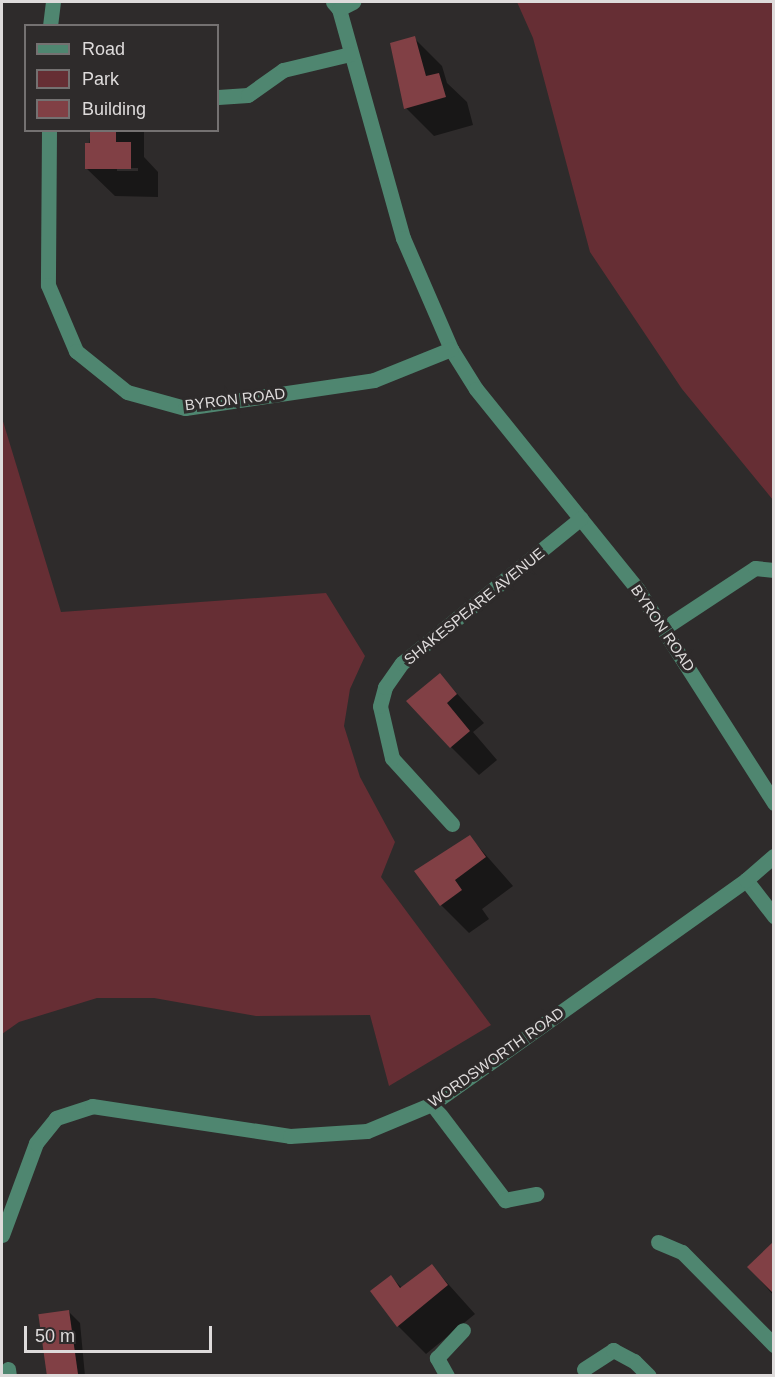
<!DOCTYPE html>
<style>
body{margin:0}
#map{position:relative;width:775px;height:1377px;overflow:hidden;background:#2e2b2b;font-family:Helvetica,sans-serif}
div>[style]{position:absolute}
.green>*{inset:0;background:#662e34}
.shadow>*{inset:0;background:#0007}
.building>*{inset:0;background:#814045;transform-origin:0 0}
.minor>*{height:15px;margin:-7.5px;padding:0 7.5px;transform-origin:7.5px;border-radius:7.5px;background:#4f8670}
span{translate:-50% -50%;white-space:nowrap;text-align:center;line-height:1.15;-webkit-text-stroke:6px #2e2b2b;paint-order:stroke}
.street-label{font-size:15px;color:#dedbdb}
.frame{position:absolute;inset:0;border:3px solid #dedbdb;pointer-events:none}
.legend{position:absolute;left:24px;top:24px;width:195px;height:108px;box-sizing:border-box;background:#2e2b2b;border:2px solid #747171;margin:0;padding:8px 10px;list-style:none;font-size:18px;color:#dedbdb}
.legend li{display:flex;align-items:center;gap:12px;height:30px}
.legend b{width:30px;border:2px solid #747171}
.scale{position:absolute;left:24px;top:1326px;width:188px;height:27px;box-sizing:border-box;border:3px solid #dedbdb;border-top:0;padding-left:8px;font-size:18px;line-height:21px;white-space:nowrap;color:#dedbdb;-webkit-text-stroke:4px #2e2b2b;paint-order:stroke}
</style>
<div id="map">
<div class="green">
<i style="clip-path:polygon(517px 2px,773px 2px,773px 500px,682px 389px,590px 252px,533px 38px)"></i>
<i style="clip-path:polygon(2px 418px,61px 612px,326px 593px,365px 656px,350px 689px,344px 726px,360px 777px,395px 842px,381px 877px,491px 1025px,389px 1086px,370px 1015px,256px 1016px,154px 998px,97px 998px,19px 1022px,2px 1034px)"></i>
</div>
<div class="shadow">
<i style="clip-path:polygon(414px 38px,442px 66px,447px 83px,467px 102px,473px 125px,434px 136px,406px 108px)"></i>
<i style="clip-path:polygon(evenodd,91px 130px,144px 130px,144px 157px,158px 172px,158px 197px,115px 196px,86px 168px,91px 130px,117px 168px,138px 168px,138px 171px,117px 171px,117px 168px)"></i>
<i style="clip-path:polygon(440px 675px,484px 723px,473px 732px,497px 760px,479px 775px,451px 747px)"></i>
<i style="clip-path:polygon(470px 837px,513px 886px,482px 909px,489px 919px,469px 933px,441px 905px)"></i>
<i style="clip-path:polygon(774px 1258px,774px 1296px,749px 1267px)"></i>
<i style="clip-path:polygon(432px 1266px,475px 1314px,426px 1354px,398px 1326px,391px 1277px,402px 1288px)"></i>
<i style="clip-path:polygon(69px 1312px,80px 1323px,85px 1376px,50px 1376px)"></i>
</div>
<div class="building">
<i style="clip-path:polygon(415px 36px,426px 76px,439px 73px,446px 97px,404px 109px,390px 43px)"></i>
<i style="clip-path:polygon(90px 130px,116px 130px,116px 142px,131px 142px,131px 169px,85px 169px,85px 143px,90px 143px)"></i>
<i style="clip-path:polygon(440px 673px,457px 694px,447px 703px,470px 731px,450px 748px,406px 701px)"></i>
<i style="clip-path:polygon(470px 835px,486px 857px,455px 880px,462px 890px,440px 906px,414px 871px)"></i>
<i style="clip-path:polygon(774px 1241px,774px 1294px,747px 1267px)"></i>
<i style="clip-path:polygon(432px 1264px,448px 1285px,397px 1327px,370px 1291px,391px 1275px,400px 1288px)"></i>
<i style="left:69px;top:1310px;width:67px;height:31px;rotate:82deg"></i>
</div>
<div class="minor">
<i style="left:333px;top:2px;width:9px;rotate:49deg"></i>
<i style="left:339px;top:9px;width:238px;rotate:74.4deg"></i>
<i style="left:403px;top:238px;width:121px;rotate:66.6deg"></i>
<i style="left:451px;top:349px;width:47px;rotate:58deg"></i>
<i style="left:476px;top:389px;width:258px;rotate:51.1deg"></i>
<i style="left:638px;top:590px;width:253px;rotate:57.4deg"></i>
<i style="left:339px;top:9px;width:16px;rotate:-27deg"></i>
<i style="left:50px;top:26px;width:24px;rotate:-83deg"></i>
<i style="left:218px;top:97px;width:30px;rotate:-4deg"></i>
<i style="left:248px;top:95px;width:43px;rotate:-35.5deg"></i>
<i style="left:283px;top:70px;width:69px;rotate:-13.4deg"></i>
<i style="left:49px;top:130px;width:155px;rotate:90.4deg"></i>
<i style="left:48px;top:285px;width:72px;rotate:67deg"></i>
<i style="left:76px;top:351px;width:65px;rotate:38.8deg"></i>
<i style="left:127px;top:392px;width:60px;rotate:15.4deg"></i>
<i style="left:185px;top:408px;width:191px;rotate:-8.4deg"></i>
<i style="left:374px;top:380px;width:83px;rotate:-21.9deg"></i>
<i style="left:664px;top:628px;width:109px;rotate:-33.4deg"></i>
<i style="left:755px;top:568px;width:19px;rotate:6deg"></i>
<i style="left:452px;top:824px;width:89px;rotate:-132.3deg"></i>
<i style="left:392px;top:758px;width:53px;rotate:-103deg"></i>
<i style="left:380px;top:706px;width:20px;rotate:-75deg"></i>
<i style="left:385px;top:687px;width:29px;rotate:-55deg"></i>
<i style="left:402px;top:663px;width:230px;rotate:-39deg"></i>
<i style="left:746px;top:880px;width:46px;rotate:52.1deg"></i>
<i style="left:432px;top:1104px;width:121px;rotate:52.8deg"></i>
<i style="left:505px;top:1200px;width:32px;rotate:-11deg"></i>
<i style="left:2px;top:1235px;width:98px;rotate:-69.7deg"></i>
<i style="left:36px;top:1143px;width:32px;rotate:-51deg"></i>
<i style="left:56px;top:1118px;width:38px;rotate:-18deg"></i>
<i style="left:92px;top:1106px;width:200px;rotate:8.6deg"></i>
<i style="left:290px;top:1136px;width:77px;rotate:-3.7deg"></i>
<i style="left:367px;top:1131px;width:70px;rotate:-22.6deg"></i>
<i style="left:432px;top:1104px;width:386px;rotate:-35.5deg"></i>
<i style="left:746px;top:880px;width:37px;rotate:-41deg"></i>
<i style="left:658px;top:1242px;width:26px;rotate:23deg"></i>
<i style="left:682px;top:1252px;width:131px;rotate:45.3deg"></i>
<i style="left:8px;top:1369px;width:7px;rotate:82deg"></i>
<i style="left:584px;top:1369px;width:35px;rotate:-33deg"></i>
<i style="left:613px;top:1350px;width:24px;rotate:28deg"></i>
<i style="left:634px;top:1361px;width:21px;rotate:45deg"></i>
<i style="left:447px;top:1376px;width:21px;rotate:-119deg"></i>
<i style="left:437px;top:1358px;width:38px;rotate:-47deg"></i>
</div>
<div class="street-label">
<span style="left:235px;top:399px;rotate:-7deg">BYRON ROAD</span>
<span style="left:474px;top:606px;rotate:-39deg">SHAKESPEARE AVENUE</span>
<span style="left:663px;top:628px;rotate:56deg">BYRON ROAD</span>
<span style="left:496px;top:1057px;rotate:-35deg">WORDSWORTH ROAD</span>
</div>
<div class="frame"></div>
<ul class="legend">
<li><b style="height:8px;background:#4f8670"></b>Road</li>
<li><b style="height:16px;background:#662e34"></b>Park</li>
<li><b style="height:16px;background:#814045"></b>Building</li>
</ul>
<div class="scale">50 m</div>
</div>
